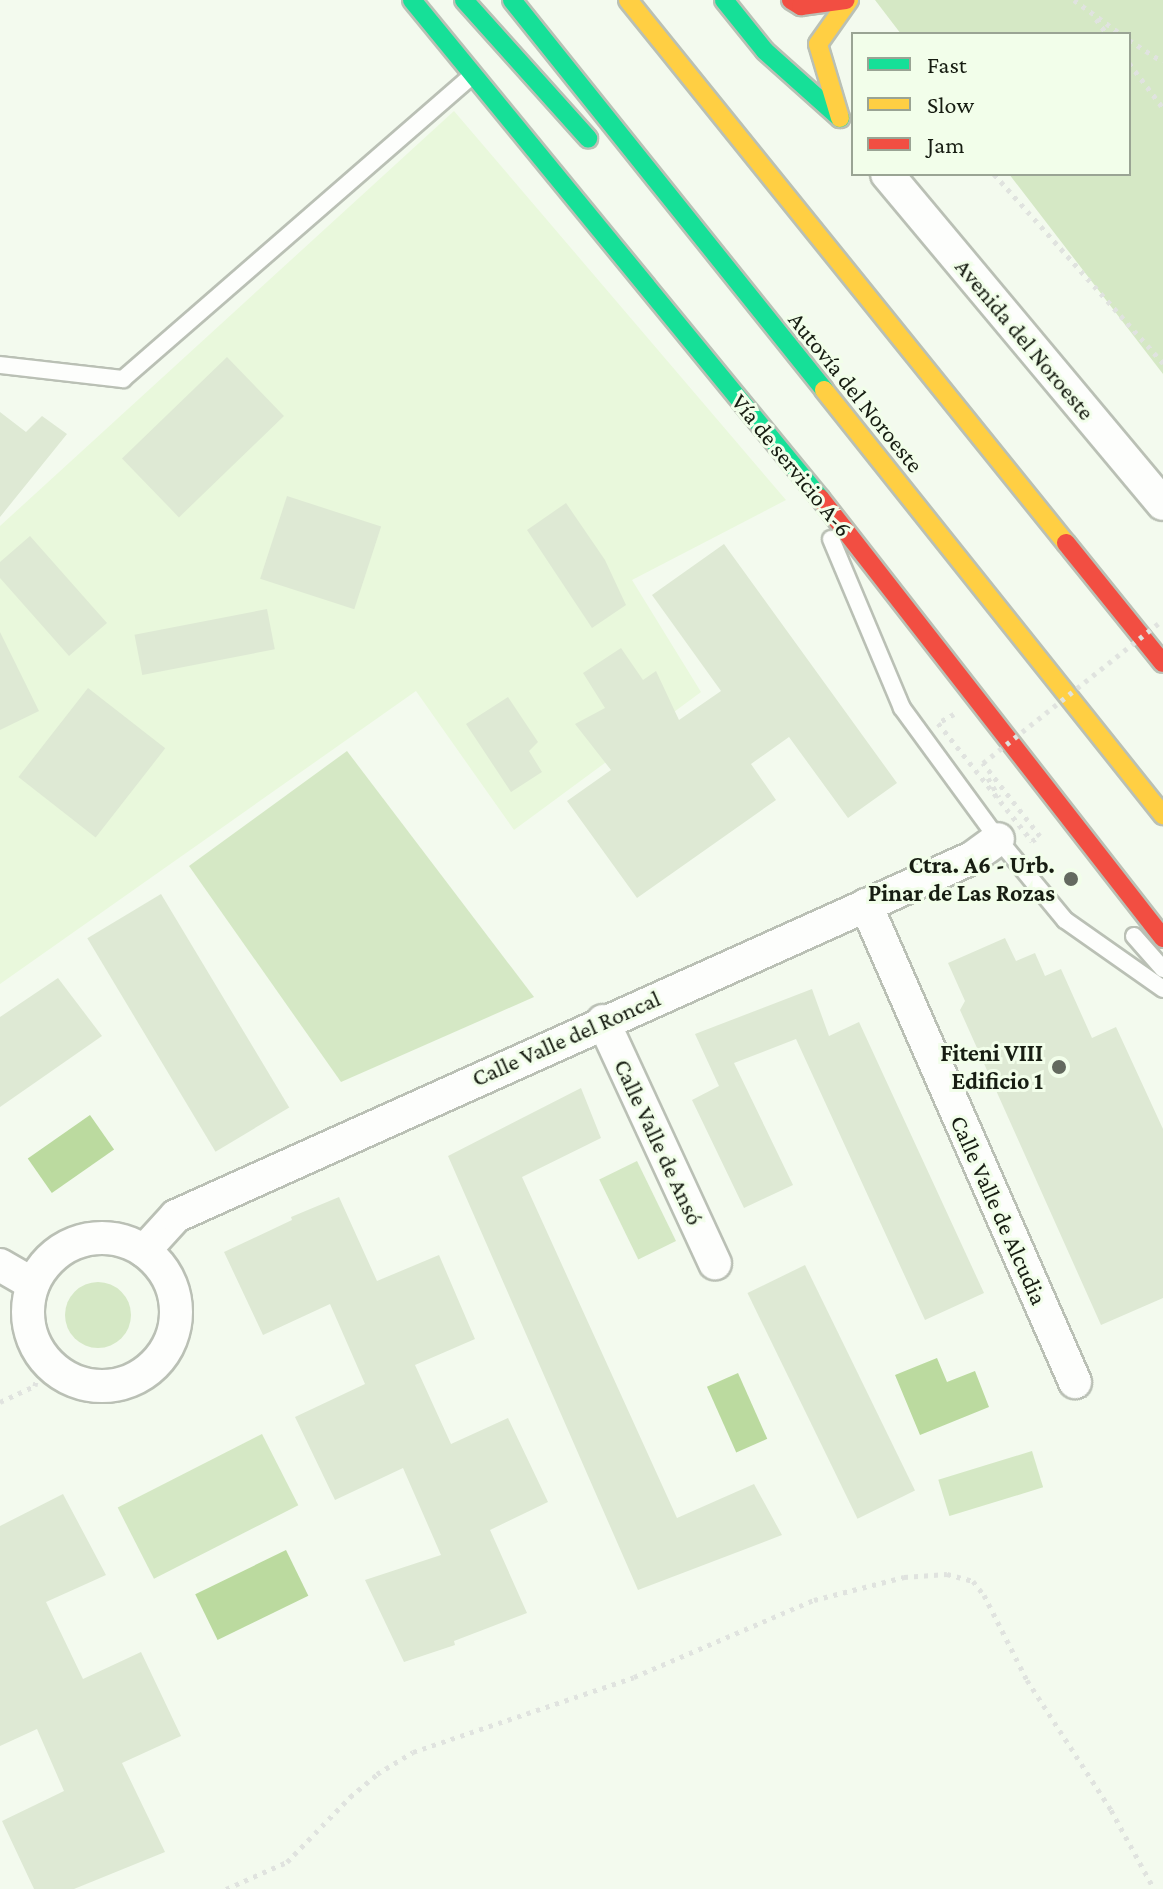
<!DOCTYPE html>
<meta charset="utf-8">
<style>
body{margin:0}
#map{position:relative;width:1163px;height:1889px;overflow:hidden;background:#f3faee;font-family:"Crimson Pro",serif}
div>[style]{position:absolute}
.built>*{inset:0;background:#e9f8dc}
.green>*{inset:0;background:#d5e8c5;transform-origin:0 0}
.round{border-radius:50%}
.water>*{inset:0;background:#bbda9f;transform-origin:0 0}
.building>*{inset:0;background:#dee9d4;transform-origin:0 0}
.path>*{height:5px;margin-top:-2.5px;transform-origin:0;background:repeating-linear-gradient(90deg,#e0e3df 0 4px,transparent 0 10px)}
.roads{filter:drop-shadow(2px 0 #bac0b5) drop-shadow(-2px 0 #bac0b5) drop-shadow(0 2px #bac0b5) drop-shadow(0 -2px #bac0b5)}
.lane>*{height:16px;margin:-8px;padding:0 8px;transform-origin:8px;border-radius:8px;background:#fdfefc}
.street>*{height:32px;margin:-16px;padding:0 16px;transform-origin:16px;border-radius:16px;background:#fdfefc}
.street>.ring{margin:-16px;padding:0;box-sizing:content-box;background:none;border:32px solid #fdfefc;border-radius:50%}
.fast>*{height:18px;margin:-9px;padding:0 9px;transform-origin:9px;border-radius:9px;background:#16e098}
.slow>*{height:18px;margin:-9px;padding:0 9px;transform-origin:9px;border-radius:9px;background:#ffcf43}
.jam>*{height:18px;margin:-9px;padding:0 9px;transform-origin:9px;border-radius:9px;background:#f24e42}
.path-bridge>*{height:5px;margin-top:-2.5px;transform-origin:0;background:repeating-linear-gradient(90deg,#e0e3df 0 4px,transparent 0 10px)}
.dots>*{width:22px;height:22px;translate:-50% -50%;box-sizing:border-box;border:4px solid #f2feea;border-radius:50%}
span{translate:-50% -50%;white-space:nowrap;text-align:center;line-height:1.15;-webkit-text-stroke:6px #f2feea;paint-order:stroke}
.street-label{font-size:24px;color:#171d12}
.poi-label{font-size:24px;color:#171d12;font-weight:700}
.right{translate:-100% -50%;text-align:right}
.legend{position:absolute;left:851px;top:32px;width:280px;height:144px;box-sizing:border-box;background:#f2feea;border:2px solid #9aa494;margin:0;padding:10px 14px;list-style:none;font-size:24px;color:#171d12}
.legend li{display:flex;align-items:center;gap:16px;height:40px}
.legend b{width:40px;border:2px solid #9aa494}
</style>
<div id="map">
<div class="built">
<i style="clip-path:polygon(454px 111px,786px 500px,632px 580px,701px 692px,514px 830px,416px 691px,0 984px,0 526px)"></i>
</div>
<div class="green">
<i style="clip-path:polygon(875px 0,1163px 0,1163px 374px,1009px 174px,1129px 174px,1129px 34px,901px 34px)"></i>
<i style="clip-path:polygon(347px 751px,534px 997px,341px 1082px,189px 866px)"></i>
<i style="left:637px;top:1161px;width:89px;height:42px;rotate:64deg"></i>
<i class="round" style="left:65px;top:1282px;width:66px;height:66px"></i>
<i style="left:262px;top:1434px;width:80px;height:162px;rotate:63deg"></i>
<i style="left:1032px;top:1451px;width:38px;height:98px;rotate:73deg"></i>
</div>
<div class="water">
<i style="left:90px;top:1115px;width:42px;height:76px;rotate:55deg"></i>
<i style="clip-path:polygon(937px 1358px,947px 1382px,975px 1371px,989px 1407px,920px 1435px,895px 1375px)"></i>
<i style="left:738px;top:1373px;width:72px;height:34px;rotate:66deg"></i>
<i style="left:286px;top:1550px;width:51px;height:101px;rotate:64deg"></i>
</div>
<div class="building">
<i style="left:227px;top:357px;width:82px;height:146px;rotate:46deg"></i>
<i style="clip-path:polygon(0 412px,26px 432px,42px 416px,67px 434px,0 517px)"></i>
<i style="left:287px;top:496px;width:99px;height:87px;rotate:18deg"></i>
<i style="clip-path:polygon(566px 503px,605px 560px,626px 605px,592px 628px,527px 530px)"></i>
<i style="clip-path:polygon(30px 536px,107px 623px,69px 656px,0 578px,0 562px)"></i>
<i style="clip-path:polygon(724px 544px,897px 783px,848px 818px,789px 737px,751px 764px,776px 800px,637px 898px,567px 801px,611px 770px,575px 724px,605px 708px,583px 673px,621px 648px,643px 680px,656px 671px,679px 720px,721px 691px,652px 595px)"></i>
<i style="left:267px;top:609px;width:41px;height:135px;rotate:79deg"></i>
<i style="clip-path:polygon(0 632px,39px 711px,0 730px)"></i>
<i style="left:88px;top:688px;width:98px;height:113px;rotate:38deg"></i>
<i style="clip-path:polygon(508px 697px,538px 742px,529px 751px,542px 772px,511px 792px,466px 724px)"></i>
<i style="left:161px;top:894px;width:249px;height:86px;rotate:59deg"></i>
<i style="clip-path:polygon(1005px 938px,1016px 961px,1035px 953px,1045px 976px,1061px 969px,1092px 1038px,1116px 1027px,1163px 1129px,1163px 1298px,1101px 1325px,960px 1010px,965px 1001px,948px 963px)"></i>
<i style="clip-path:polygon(58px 978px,102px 1036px,0 1107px,0 1017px)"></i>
<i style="clip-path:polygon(812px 989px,829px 1036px,859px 1022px,984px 1293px,925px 1320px,796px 1039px,734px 1063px,793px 1185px,744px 1208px,692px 1100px,719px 1086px,695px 1034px)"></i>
<i style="clip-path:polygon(581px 1088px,601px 1138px,522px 1177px,677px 1518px,754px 1484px,782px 1535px,638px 1590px,448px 1156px)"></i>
<i style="clip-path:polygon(339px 1197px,377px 1281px,439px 1255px,475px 1339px,415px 1365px,451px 1444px,508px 1418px,548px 1502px,490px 1530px,527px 1613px,454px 1641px,455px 1645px,404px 1662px,365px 1580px,441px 1555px,403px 1468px,335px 1500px,295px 1417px,365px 1384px,330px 1304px,263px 1335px,224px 1252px,292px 1220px,291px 1217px)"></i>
<i style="left:805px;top:1265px;width:251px;height:64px;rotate:64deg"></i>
<i style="clip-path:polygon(63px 1494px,106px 1575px,46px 1602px,83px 1679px,141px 1652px,181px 1736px,122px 1763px,165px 1852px,74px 1889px,34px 1889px,2px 1821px,64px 1791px,37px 1729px,0 1746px,0 1526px)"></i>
</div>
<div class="path">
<i style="left:1074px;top:0;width:58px;rotate:35.9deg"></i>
<i style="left:1096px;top:19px;width:19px;rotate:54deg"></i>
<i style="left:1129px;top:40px;width:40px;rotate:32.9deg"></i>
<i style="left:1129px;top:63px;width:56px;rotate:52.9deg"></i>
<i style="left:994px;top:174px;width:254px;rotate:48.2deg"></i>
<i style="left:988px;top:778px;width:22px;rotate:60deg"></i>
<i style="left:0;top:1402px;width:38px;rotate:-25deg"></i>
<i style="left:35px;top:1386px;width:32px;rotate:-79deg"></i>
<i style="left:226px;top:1889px;width:67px;rotate:-23.9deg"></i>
<i style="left:287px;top:1862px;width:91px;rotate:-45.9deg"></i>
<i style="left:350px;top:1797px;width:35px;rotate:-40deg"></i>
<i style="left:377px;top:1774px;width:42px;rotate:-31.4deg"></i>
<i style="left:413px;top:1752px;width:233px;rotate:-18.7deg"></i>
<i style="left:634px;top:1677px;width:196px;rotate:-23.2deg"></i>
<i style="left:814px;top:1600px;width:93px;rotate:-14.3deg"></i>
<i style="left:904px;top:1577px;width:43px;rotate:-4deg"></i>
<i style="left:947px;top:1574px;width:27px;rotate:15deg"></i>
<i style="left:973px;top:1581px;width:18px;rotate:52deg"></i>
<i style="left:984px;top:1595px;width:95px;rotate:63.2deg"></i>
<i style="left:1027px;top:1680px;width:155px;rotate:57.1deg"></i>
<i style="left:1111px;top:1810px;width:90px;rotate:61.4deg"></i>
</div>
<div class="roads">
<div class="lane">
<i style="left:0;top:365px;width:124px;rotate:6.5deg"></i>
<i style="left:123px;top:379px;width:459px;rotate:-41deg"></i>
<i style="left:831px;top:539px;width:183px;rotate:67.2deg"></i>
<i style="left:902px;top:708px;width:162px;rotate:53.8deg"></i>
<i style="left:998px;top:839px;width:105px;rotate:50.4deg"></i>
<i style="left:1065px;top:920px;width:120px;rotate:35.1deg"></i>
<i style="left:1134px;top:936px;width:44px;rotate:48.7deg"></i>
</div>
<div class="street">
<i style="left:887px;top:174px;width:430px;rotate:50.1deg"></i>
<i style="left:866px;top:905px;width:521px;rotate:66.34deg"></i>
<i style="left:603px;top:1021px;width:267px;rotate:65.2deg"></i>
<i class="ring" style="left:28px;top:1238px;width:116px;height:116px"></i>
<i style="left:144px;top:1251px;width:47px;rotate:-47.6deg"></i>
<i style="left:176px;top:1216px;width:873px;rotate:-24.22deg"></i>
<i style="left:972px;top:858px;width:32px;rotate:-36deg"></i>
<i style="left:0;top:1265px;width:38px;rotate:30deg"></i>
</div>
<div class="fast">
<i style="left:412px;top:0;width:644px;rotate:50.67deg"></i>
<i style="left:464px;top:0;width:186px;rotate:48.1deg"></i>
<i style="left:512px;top:0;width:499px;rotate:51.3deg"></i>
<i style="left:724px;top:0;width:65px;rotate:51.2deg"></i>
<i style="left:765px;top:51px;width:101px;rotate:41.8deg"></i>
</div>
<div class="slow">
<i style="left:628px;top:0;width:698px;rotate:51.11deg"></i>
<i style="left:840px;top:118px;width:77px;rotate:-106.6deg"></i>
<i style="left:818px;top:44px;width:54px;rotate:-54.8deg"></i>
<i style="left:824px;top:390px;width:544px;rotate:51.42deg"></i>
</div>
<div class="jam">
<i style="left:791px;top:0;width:12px;rotate:31deg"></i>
<i style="left:801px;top:6px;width:45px;rotate:-7.6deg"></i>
<i style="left:820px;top:498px;width:558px;rotate:52.06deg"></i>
<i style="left:1066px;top:543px;width:154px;rotate:51.1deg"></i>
</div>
</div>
<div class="path-bridge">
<i style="left:954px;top:714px;width:18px;rotate:151deg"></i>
<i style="left:938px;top:723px;width:151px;rotate:51.5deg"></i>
<i style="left:1032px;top:841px;width:9px;rotate:-32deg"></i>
<i style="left:1040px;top:836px;width:93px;rotate:-128deg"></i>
<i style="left:983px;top:763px;width:230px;rotate:-38.5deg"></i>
</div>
<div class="dots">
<i style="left:1071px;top:879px;background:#646a5f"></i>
<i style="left:1059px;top:1067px;background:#646a5f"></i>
</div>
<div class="street-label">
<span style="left:1025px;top:339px;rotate:50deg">Avenida del Noroeste</span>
<span style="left:856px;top:392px;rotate:51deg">Autovía del Noroeste</span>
<span style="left:792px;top:465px;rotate:51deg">Vía de servicio A-6</span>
<span style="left:566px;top:1038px;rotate:-24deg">Calle Valle del Roncal</span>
<span style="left:659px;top:1142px;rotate:65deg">Calle Valle de Ansó</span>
<span style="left:999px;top:1210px;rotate:66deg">Calle Valle de Alcudia</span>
</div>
<div class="poi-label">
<span class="right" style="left:1055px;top:879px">Ctra. A6 - Urb.<br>Pinar de Las Rozas</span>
<span class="right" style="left:1043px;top:1067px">Fiteni VIII<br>Edificio 1</span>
</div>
<ul class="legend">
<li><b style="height:10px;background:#16e098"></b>Fast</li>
<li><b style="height:10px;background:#ffcf43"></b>Slow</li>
<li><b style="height:10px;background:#f24e42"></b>Jam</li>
</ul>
</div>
